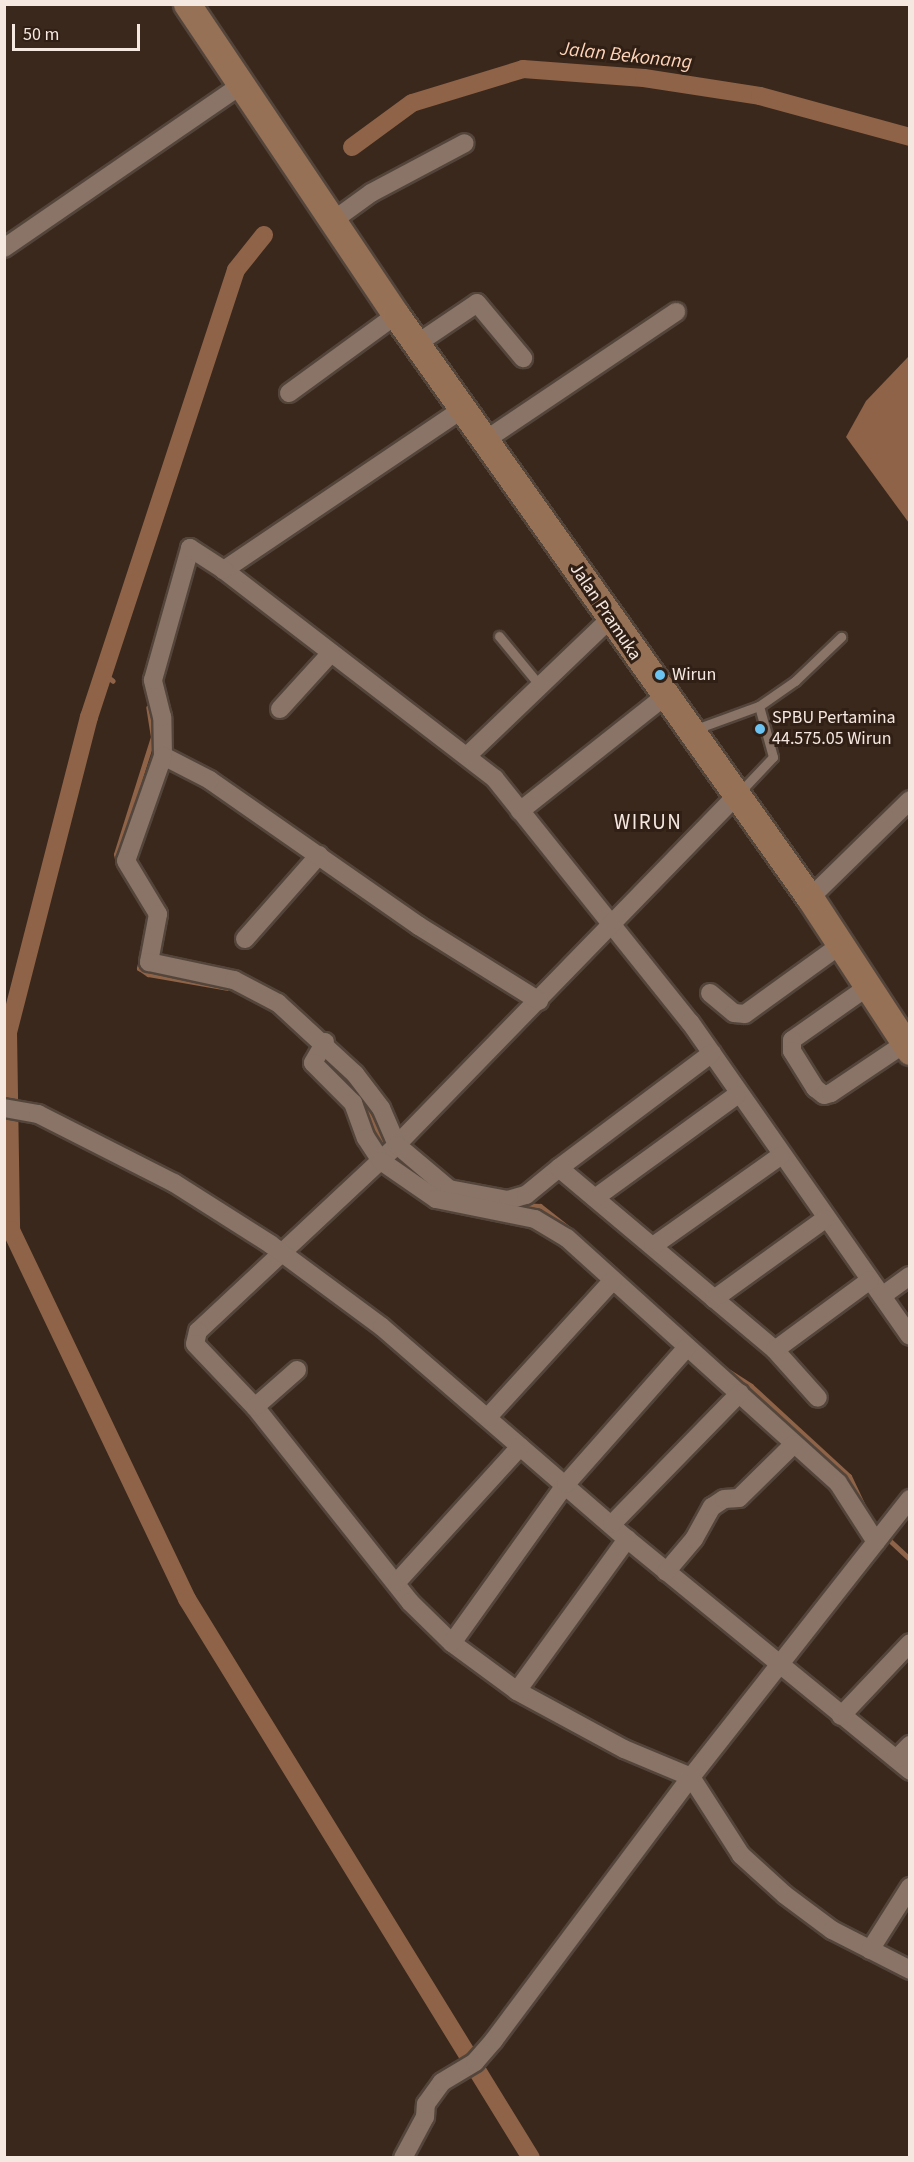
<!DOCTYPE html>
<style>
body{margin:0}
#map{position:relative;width:914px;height:2162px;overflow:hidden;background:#3a281d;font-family:"Source Sans 3",sans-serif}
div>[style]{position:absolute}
.water>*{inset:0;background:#8f6347}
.stream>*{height:5px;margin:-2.5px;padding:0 2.5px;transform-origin:2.5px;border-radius:2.5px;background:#8f6347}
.canal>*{height:18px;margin:-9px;padding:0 9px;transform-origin:9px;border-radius:9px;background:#8f6347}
.roads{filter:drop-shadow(2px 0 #54453b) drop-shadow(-2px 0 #54453b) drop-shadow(0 2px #54453b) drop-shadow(0 -2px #54453b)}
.lane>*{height:9px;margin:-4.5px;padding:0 4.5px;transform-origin:4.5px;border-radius:4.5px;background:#897467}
.street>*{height:18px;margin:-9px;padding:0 9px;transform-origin:9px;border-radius:9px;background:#897467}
.secondary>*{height:27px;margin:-13.5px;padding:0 13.5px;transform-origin:13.5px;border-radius:13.5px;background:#977156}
.dots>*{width:16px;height:16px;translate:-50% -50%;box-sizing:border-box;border:3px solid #301f14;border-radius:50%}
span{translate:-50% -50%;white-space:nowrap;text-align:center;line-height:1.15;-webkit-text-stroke:6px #301f14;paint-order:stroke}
.street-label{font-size:18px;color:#f5e8e1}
.poi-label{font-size:18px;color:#f5e8e1}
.left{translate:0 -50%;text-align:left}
.water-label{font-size:20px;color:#ffd4b9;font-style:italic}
.quarter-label{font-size:21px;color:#f5e8e1;letter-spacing:1.5px}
.frame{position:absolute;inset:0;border:6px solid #f5e8e1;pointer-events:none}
.scale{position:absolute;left:12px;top:24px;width:128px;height:27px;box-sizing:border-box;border:3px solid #f5e8e1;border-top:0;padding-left:8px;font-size:18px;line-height:21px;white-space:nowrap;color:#f5e8e1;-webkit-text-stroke:4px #301f14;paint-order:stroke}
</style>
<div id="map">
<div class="water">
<i style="clip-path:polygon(909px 356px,909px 523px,846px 437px,866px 401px)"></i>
</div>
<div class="stream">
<i style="left:104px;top:674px;width:11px;rotate:38deg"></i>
<i style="left:118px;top:864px;width:10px;rotate:-101deg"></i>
<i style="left:116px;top:854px;width:123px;rotate:-72.5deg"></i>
<i style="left:153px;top:737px;width:30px;rotate:-99deg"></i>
<i style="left:145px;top:940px;width:29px;rotate:102deg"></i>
<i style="left:139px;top:968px;width:11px;rotate:34deg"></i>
<i style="left:148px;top:974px;width:80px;rotate:10deg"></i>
<i style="left:330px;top:1062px;width:50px;rotate:50.6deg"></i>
<i style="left:362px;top:1101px;width:51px;rotate:64.4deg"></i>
<i style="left:384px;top:1147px;width:30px;rotate:44deg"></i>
<i style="left:520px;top:1205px;width:20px;rotate:3deg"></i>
<i style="left:540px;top:1206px;width:42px;rotate:38.2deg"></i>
<i style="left:600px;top:1256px;width:21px;rotate:41deg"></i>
<i style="left:725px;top:1369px;width:31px;rotate:33deg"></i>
<i style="left:751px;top:1386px;width:133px;rotate:42.6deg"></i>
<i style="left:849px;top:1476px;width:42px;rotate:64.7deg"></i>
<i style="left:886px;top:1537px;width:33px;rotate:43deg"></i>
</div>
<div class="canal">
<i style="left:352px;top:147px;width:74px;rotate:-36.3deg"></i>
<i style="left:412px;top:103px;width:116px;rotate:-17deg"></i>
<i style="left:523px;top:69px;width:121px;rotate:4.3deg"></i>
<i style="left:644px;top:78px;width:117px;rotate:8.8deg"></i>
<i style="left:760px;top:96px;width:156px;rotate:15.3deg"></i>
<i style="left:264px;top:235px;width:45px;rotate:128.7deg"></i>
<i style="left:236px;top:270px;width:471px;rotate:108.2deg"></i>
<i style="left:89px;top:717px;width:325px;rotate:104.4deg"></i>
<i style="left:8px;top:1032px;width:198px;rotate:89.1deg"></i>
<i style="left:11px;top:1230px;width:409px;rotate:64.5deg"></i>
<i style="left:187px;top:1599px;width:656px;rotate:58.39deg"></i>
</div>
<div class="roads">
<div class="lane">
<i style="left:499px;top:636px;width:66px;rotate:50.5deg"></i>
<i style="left:759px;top:706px;width:44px;rotate:-34.8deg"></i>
<i style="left:795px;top:681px;width:64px;rotate:-43.7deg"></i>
<i style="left:693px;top:730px;width:70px;rotate:-20deg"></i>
<i style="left:759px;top:706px;width:53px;rotate:74.6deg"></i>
<i style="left:773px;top:757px;width:50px;rotate:133.4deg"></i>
</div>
<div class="street">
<i style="left:331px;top:222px;width:49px;rotate:-35.9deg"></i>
<i style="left:371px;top:193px;width:106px;rotate:-28deg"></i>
<i style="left:4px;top:248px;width:288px;rotate:-34.5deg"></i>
<i style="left:418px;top:343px;width:71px;rotate:-34.1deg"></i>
<i style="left:477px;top:303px;width:72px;rotate:50.1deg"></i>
<i style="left:289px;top:393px;width:132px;rotate:-36.1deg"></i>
<i style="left:464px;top:408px;width:290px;rotate:146deg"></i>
<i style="left:224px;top:570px;width:342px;rotate:37.6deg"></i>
<i style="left:495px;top:779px;width:312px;rotate:51.3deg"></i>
<i style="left:690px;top:1022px;width:383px;rotate:55deg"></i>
<i style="left:487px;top:439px;width:228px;rotate:-33.9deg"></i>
<i style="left:280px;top:709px;width:76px;rotate:-47.7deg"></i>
<i style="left:468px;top:755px;width:197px;rotate:-43.8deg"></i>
<i style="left:163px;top:756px;width:39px;rotate:-91deg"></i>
<i style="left:162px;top:717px;width:38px;rotate:-104deg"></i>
<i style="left:153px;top:680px;width:137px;rotate:-74.3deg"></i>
<i style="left:190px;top:548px;width:40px;rotate:32.9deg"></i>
<i style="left:735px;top:797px;width:485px;rotate:134.2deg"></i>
<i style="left:397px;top:1145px;width:272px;rotate:136.9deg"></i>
<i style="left:198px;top:1331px;width:13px;rotate:103deg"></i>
<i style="left:195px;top:1344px;width:87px;rotate:46.4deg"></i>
<i style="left:255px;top:1407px;width:249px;rotate:51.5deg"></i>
<i style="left:410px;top:1602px;width:59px;rotate:44.3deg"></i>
<i style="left:452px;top:1643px;width:81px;rotate:36.4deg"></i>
<i style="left:517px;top:1691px;width:122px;rotate:28.5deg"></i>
<i style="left:624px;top:1749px;width:73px;rotate:22.7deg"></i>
<i style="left:691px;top:1777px;width:93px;rotate:57.3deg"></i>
<i style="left:741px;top:1855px;width:59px;rotate:42.3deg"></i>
<i style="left:785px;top:1895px;width:59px;rotate:36.7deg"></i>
<i style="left:832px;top:1930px;width:88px;rotate:27.1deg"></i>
<i style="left:520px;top:811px;width:184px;rotate:-38.4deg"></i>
<i style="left:810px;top:898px;width:140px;rotate:-44.4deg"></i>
<i style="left:245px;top:939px;width:112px;rotate:-48.6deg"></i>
<i style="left:866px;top:988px;width:90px;rotate:144.9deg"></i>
<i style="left:792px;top:1040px;width:11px;rotate:90deg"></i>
<i style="left:792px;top:1051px;width:44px;rotate:58.1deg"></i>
<i style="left:815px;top:1088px;width:11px;rotate:38deg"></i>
<i style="left:824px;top:1095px;width:7px;rotate:-16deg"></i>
<i style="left:831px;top:1093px;width:88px;rotate:-33.9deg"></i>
<i style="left:710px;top:993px;width:31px;rotate:40deg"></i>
<i style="left:734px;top:1013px;width:11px;rotate:5deg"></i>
<i style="left:745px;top:1014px;width:116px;rotate:-35.9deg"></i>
<i style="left:539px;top:1001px;width:142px;rotate:-148deg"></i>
<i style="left:419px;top:926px;width:255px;rotate:-145.1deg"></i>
<i style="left:210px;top:780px;width:53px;rotate:-152.9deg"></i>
<i style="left:163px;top:756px;width:111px;rotate:109.4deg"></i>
<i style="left:126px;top:861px;width:62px;rotate:58.9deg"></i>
<i style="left:158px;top:914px;width:49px;rotate:100.6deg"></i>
<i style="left:149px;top:962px;width:87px;rotate:12deg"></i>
<i style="left:234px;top:980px;width:50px;rotate:27.6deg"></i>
<i style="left:278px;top:1003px;width:105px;rotate:42.7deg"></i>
<i style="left:355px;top:1074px;width:43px;rotate:52.6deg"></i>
<i style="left:381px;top:1108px;width:40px;rotate:66.6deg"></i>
<i style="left:397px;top:1145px;width:68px;rotate:40.2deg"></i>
<i style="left:449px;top:1189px;width:60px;rotate:10.6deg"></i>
<i style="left:508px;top:1200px;width:19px;rotate:-16deg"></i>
<i style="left:526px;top:1195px;width:43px;rotate:-39.3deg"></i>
<i style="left:325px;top:1042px;width:24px;rotate:120deg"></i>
<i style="left:313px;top:1063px;width:57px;rotate:45deg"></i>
<i style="left:353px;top:1103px;width:37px;rotate:70deg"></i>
<i style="left:366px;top:1138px;width:27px;rotate:57deg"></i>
<i style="left:381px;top:1161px;width:67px;rotate:34.6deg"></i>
<i style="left:436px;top:1199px;width:101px;rotate:11.4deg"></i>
<i style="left:535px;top:1219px;width:37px;rotate:31deg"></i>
<i style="left:567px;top:1238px;width:365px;rotate:42.1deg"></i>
<i style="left:838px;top:1483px;width:70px;rotate:57.2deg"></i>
<i style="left:712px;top:1053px;width:191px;rotate:143.1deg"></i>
<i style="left:559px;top:1168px;width:282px;rotate:40.1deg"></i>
<i style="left:775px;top:1350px;width:64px;rotate:48.1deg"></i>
<i style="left:4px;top:1108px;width:35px;rotate:10deg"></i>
<i style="left:38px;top:1114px;width:153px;rotate:26.9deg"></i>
<i style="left:174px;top:1183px;width:114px;rotate:32.4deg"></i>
<i style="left:270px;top:1244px;width:139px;rotate:36.5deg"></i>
<i style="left:382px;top:1327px;width:324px;rotate:40.9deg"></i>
<i style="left:627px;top:1539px;width:366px;rotate:39.3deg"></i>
<i style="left:595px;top:1198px;width:175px;rotate:-36deg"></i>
<i style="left:653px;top:1246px;width:156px;rotate:-35.3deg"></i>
<i style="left:882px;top:1296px;width:34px;rotate:-36deg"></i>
<i style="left:714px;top:1299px;width:137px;rotate:-35.8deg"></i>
<i style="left:775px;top:1350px;width:118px;rotate:-36.4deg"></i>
<i style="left:255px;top:1407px;width:56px;rotate:-41.4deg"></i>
<i style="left:488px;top:1417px;width:185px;rotate:-47.6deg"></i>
<i style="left:612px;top:1524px;width:183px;rotate:-45.7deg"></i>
<i style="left:666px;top:1572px;width:43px;rotate:-49.7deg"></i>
<i style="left:694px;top:1539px;width:37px;rotate:-61deg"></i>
<i style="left:712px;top:1507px;width:14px;rotate:-34deg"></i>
<i style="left:724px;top:1499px;width:15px;rotate:-4deg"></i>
<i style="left:739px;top:1498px;width:77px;rotate:-44.5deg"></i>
<i style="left:397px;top:1582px;width:183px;rotate:-47.7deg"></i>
<i style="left:452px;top:1643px;width:196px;rotate:-54.4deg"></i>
<i style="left:566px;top:1484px;width:183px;rotate:-48.5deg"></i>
<i style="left:517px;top:1691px;width:188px;rotate:-54.1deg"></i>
<i style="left:841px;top:1716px;width:100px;rotate:-46.6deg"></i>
<i style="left:896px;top:1759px;width:20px;rotate:-45deg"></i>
<i style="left:870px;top:1950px;width:75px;rotate:-57.6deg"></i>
<i style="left:403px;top:2158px;width:47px;rotate:-61.8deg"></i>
<i style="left:425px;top:2117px;width:13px;rotate:-86deg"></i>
<i style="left:426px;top:2104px;width:27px;rotate:-54deg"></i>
<i style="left:442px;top:2082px;width:39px;rotate:-31deg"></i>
<i style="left:475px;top:2062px;width:29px;rotate:-49deg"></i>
<i style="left:494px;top:2040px;width:329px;rotate:-53.2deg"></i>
<i style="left:691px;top:1777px;width:354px;rotate:-51.8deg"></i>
</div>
<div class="secondary">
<i style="left:187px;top:4px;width:375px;rotate:56.1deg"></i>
<i style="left:396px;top:315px;width:715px;rotate:54.62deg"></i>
<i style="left:810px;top:898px;width:183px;rotate:56.8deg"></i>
</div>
</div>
<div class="dots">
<i style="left:660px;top:675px;background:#6bc3f2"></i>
<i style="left:760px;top:729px;background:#6bc3f2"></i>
</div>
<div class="street-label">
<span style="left:605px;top:612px;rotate:56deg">Jalan Pramuka</span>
</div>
<div class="poi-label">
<span class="left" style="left:672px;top:675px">Wirun</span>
<span class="left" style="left:772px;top:729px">SPBU Pertamina<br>44.575.05 Wirun</span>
</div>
<div class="water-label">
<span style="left:626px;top:56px;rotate:6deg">Jalan Bekonang</span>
</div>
<div class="quarter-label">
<span style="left:648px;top:822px">WIRUN</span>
</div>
<div class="frame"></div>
<div class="scale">50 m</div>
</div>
